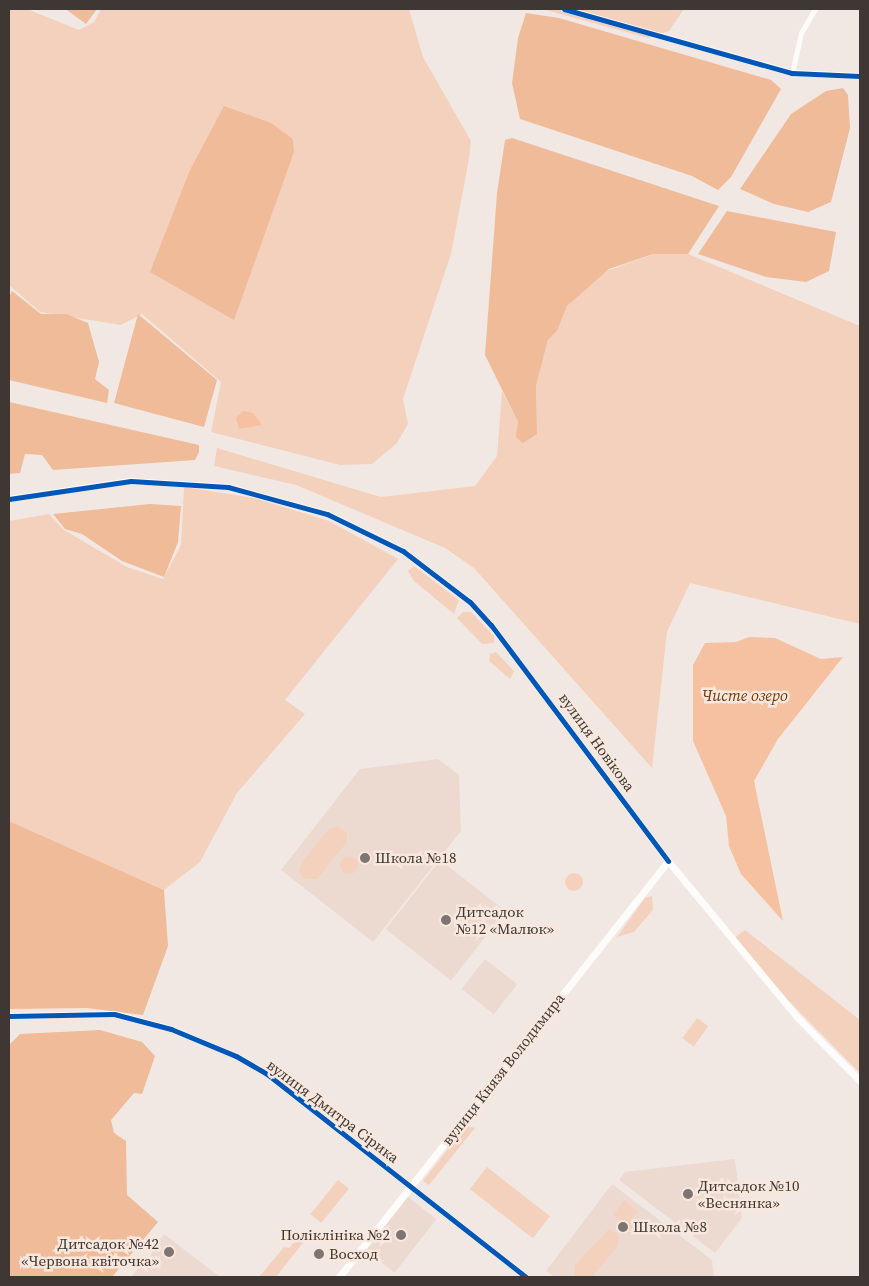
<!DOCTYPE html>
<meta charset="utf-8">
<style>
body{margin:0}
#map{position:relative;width:869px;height:1286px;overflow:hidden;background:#f2e8e3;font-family:"Source Serif 4",serif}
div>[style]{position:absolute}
.built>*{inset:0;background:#ecdad0;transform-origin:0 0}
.green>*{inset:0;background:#f4d1bc;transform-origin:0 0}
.round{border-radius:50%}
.forest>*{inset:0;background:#f0bb99}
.water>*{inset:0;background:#f6c1a0}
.minor>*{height:5px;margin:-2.5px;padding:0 2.5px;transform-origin:2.5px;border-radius:2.5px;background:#fdfcfb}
.tertiary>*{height:6px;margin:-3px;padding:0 3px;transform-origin:3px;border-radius:3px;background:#fdfcfb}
.secondary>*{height:7px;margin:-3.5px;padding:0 3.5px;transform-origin:3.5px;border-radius:3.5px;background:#fdfcfb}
.cycleway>*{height:5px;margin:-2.5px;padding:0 2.5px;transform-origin:2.5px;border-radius:2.5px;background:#0057b8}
.dots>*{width:14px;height:14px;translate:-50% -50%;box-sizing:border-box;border:2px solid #f8e7dd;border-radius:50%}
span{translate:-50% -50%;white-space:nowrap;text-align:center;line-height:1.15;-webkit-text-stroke:5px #f8e7dd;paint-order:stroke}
.street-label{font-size:15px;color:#3e3733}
.poi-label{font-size:15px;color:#3e3733}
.left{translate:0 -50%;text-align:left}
.right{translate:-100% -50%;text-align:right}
.water-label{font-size:16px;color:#723a0e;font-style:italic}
.frame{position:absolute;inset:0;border:10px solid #3e3733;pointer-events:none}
</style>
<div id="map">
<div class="built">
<i style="clip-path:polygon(438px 759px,459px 775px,461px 831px,373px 942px,281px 870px,360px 769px)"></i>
<i style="left:440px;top:860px;width:83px;height:88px;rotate:38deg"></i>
<i style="left:485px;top:959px;width:41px;height:38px;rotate:38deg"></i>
<i style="clip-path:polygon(735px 1159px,742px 1218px,715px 1253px,619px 1180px,625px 1172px)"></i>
<i style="clip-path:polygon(612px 1184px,712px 1260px,714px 1277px,555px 1277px,546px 1271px)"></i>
<i style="left:408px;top:1197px;width:36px;height:68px;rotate:38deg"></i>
<i style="clip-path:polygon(164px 1234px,211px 1270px,220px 1277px,131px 1277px)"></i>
</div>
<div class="green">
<i style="clip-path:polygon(9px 9px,27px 9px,79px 30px,94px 22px,101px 9px,409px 9px,423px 57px,471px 141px,469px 159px,451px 254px,403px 399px,408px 424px,397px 443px,372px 464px,340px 465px,211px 432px,221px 382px,142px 314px,121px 325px,40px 312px,9px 285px)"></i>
<i style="clip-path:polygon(542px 9px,684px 9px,669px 31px,648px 38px)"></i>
<i style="clip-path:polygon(654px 254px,688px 254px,860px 326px,860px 624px,690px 583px,667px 632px,652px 768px,474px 568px,445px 548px,296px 485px,214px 466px,217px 448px,381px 497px,475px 486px,497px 456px,502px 391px,518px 422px,537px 434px,536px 387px,548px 340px,557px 331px,567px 306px,601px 273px)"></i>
<i style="clip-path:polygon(184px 487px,254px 498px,329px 521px,398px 559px,285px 700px,305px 714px,237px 793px,200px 862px,164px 890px,9px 821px,9px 521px,49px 514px,64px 530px,127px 567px,163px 579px,181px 545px)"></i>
<i style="clip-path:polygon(414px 566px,459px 600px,454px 614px,414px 581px,408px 571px)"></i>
<i style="clip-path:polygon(463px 612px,471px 612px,494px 636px,494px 643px,482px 644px,457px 618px)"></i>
<i style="clip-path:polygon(496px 652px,514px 671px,510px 679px,489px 661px,490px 654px)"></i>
<i style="clip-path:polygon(338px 826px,347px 833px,347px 842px,317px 879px,304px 879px,299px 872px,302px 862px,328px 830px)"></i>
<i class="round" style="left:340px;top:856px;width:18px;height:18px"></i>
<i class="round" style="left:565px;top:873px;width:18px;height:18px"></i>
<i style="clip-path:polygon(652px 896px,653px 910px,634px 932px,617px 937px,645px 898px)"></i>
<i style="clip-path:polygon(745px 930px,860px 1020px,860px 1073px,779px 991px,734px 938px)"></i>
<i style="left:697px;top:1018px;width:14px;height:25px;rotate:36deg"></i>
<i style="clip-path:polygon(466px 1126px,475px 1128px,429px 1185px,423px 1181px)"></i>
<i style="left:487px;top:1167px;width:80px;height:28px;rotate:38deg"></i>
<i style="left:338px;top:1180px;width:14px;height:44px;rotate:39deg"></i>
<i style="clip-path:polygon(624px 1200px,638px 1211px,630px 1221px,642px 1229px,637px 1236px,613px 1215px)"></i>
<i style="clip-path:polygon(609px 1229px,619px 1235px,617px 1247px,592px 1277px,575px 1277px,575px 1265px)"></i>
<i style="clip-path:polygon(300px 1235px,306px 1239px,276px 1277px,259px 1277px,284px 1247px,289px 1248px)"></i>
</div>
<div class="forest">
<i style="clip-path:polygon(49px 9px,97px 9px,86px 24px,67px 10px)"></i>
<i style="clip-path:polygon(526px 13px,559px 18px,771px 80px,781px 89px,731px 177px,718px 190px,692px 176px,520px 119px,512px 83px,518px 38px)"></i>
<i style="clip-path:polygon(843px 88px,848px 95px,850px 128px,831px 202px,808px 212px,774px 204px,740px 189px,791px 114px,826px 91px)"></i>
<i style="clip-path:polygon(224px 106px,271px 123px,293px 139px,294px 152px,234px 320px,150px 272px,190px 170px)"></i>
<i style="clip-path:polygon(512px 138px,719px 206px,688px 254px,653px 254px,609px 269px,567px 306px,557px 331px,548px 340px,536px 386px,537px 434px,523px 443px,516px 437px,518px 422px,485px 355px,497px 193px,505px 140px)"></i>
<i style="clip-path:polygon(727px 211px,836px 232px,829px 271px,806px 282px,766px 277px,698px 254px)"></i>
<i style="clip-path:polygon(12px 291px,41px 314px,66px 314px,88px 323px,99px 362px,95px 379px,109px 390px,107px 403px,9px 380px,9px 297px)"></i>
<i style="clip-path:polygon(138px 314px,217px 380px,204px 427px,114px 403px)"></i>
<i style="clip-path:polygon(9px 402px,199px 445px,199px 452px,195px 460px,53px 470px,42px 455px,25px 454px,20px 473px,9px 474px)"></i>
<i style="clip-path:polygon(150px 504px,181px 506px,178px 542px,164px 577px,122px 561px,82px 534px,65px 529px,53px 514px)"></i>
<i style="clip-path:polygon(9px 821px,164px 890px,168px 946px,143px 1015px,87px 1008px,9px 1009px)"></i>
<i style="clip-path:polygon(100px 1030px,142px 1042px,155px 1056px,142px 1094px,134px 1093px,111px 1120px,114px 1133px,126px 1141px,127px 1195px,158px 1222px,112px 1277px,9px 1277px,9px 1045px,20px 1034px)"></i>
</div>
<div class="water">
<i style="clip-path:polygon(243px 411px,253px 413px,262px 425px,239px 429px,236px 418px)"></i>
<i style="clip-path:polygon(749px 637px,775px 638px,821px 659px,843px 657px,778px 739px,754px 781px,783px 921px,741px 874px,729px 846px,726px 816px,693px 741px,693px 665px,705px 643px,736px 642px)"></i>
</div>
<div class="minor">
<i style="left:792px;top:73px;width:41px;rotate:-77.3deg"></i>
<i style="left:801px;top:33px;width:28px;rotate:-60deg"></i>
</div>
<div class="tertiary">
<i style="left:564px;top:9px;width:237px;rotate:15.7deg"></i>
<i style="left:792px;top:73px;width:68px;rotate:2.5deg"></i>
<i style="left:9px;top:499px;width:123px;rotate:-8.4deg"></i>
<i style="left:131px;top:481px;width:97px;rotate:3.5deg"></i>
<i style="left:228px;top:487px;width:103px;rotate:15.3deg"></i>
<i style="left:327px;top:514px;width:85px;rotate:26deg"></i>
<i style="left:403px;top:551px;width:84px;rotate:37.3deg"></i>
<i style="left:470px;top:602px;width:31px;rotate:48deg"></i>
<i style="left:491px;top:625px;width:295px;rotate:53.1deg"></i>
<i style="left:9px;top:1016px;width:105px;rotate:-1.1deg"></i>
<i style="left:114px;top:1014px;width:59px;rotate:14.7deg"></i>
<i style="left:171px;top:1029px;width:70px;rotate:22.6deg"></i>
<i style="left:236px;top:1056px;width:36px;rotate:30deg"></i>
<i style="left:267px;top:1074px;width:329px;rotate:38.1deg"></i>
</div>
<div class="secondary">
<i style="left:339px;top:1277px;width:530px;rotate:-51.66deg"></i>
<i style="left:668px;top:861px;width:204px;rotate:50.4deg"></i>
<i style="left:798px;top:1018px;width:88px;rotate:45.5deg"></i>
</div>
<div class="cycleway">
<i style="left:564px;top:9px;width:237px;rotate:15.7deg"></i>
<i style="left:792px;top:73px;width:68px;rotate:2.5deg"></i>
<i style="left:9px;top:499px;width:123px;rotate:-8.4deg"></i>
<i style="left:131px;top:481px;width:97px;rotate:3.5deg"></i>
<i style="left:228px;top:487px;width:103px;rotate:15.3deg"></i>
<i style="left:327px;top:514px;width:85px;rotate:26deg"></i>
<i style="left:403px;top:551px;width:84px;rotate:37.3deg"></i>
<i style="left:470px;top:602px;width:31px;rotate:48deg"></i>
<i style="left:491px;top:625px;width:295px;rotate:53.1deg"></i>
<i style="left:9px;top:1016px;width:105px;rotate:-1.1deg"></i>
<i style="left:114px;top:1014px;width:59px;rotate:14.7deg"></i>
<i style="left:171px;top:1029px;width:70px;rotate:22.6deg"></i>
<i style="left:236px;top:1056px;width:36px;rotate:30deg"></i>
<i style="left:267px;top:1074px;width:329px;rotate:38.1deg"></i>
</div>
<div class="dots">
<i style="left:365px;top:858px;background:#7d7571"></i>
<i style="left:446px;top:920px;background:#7d7571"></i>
<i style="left:688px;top:1194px;background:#7d7571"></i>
<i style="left:623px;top:1227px;background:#7d7571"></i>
<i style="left:401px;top:1235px;background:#7d7571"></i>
<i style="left:169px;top:1252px;background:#7d7571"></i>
<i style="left:319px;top:1254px;background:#7d7571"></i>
</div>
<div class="street-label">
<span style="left:597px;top:742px;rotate:54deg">вулиця Новікова</span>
<span style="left:503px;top:1069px;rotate:-52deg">вулиця Князя Володимира</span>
<span style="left:333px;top:1111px;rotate:37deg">вулиця Дмитра Сірика</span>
</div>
<div class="poi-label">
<span class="left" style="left:375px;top:858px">Школа №18</span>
<span class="left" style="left:456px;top:920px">Дитсадок<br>№12 «Малюк»</span>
<span class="left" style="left:698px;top:1194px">Дитсадок №10<br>«Веснянка»</span>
<span class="left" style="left:633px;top:1227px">Школа №8</span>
<span class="right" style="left:390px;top:1235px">Поліклініка №2</span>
<span class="right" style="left:159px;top:1252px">Дитсадок №42<br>«Червона квіточка»</span>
<span class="left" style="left:329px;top:1254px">Восход</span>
</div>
<div class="water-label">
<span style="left:745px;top:695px">Чисте озеро</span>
</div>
<div class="frame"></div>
</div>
